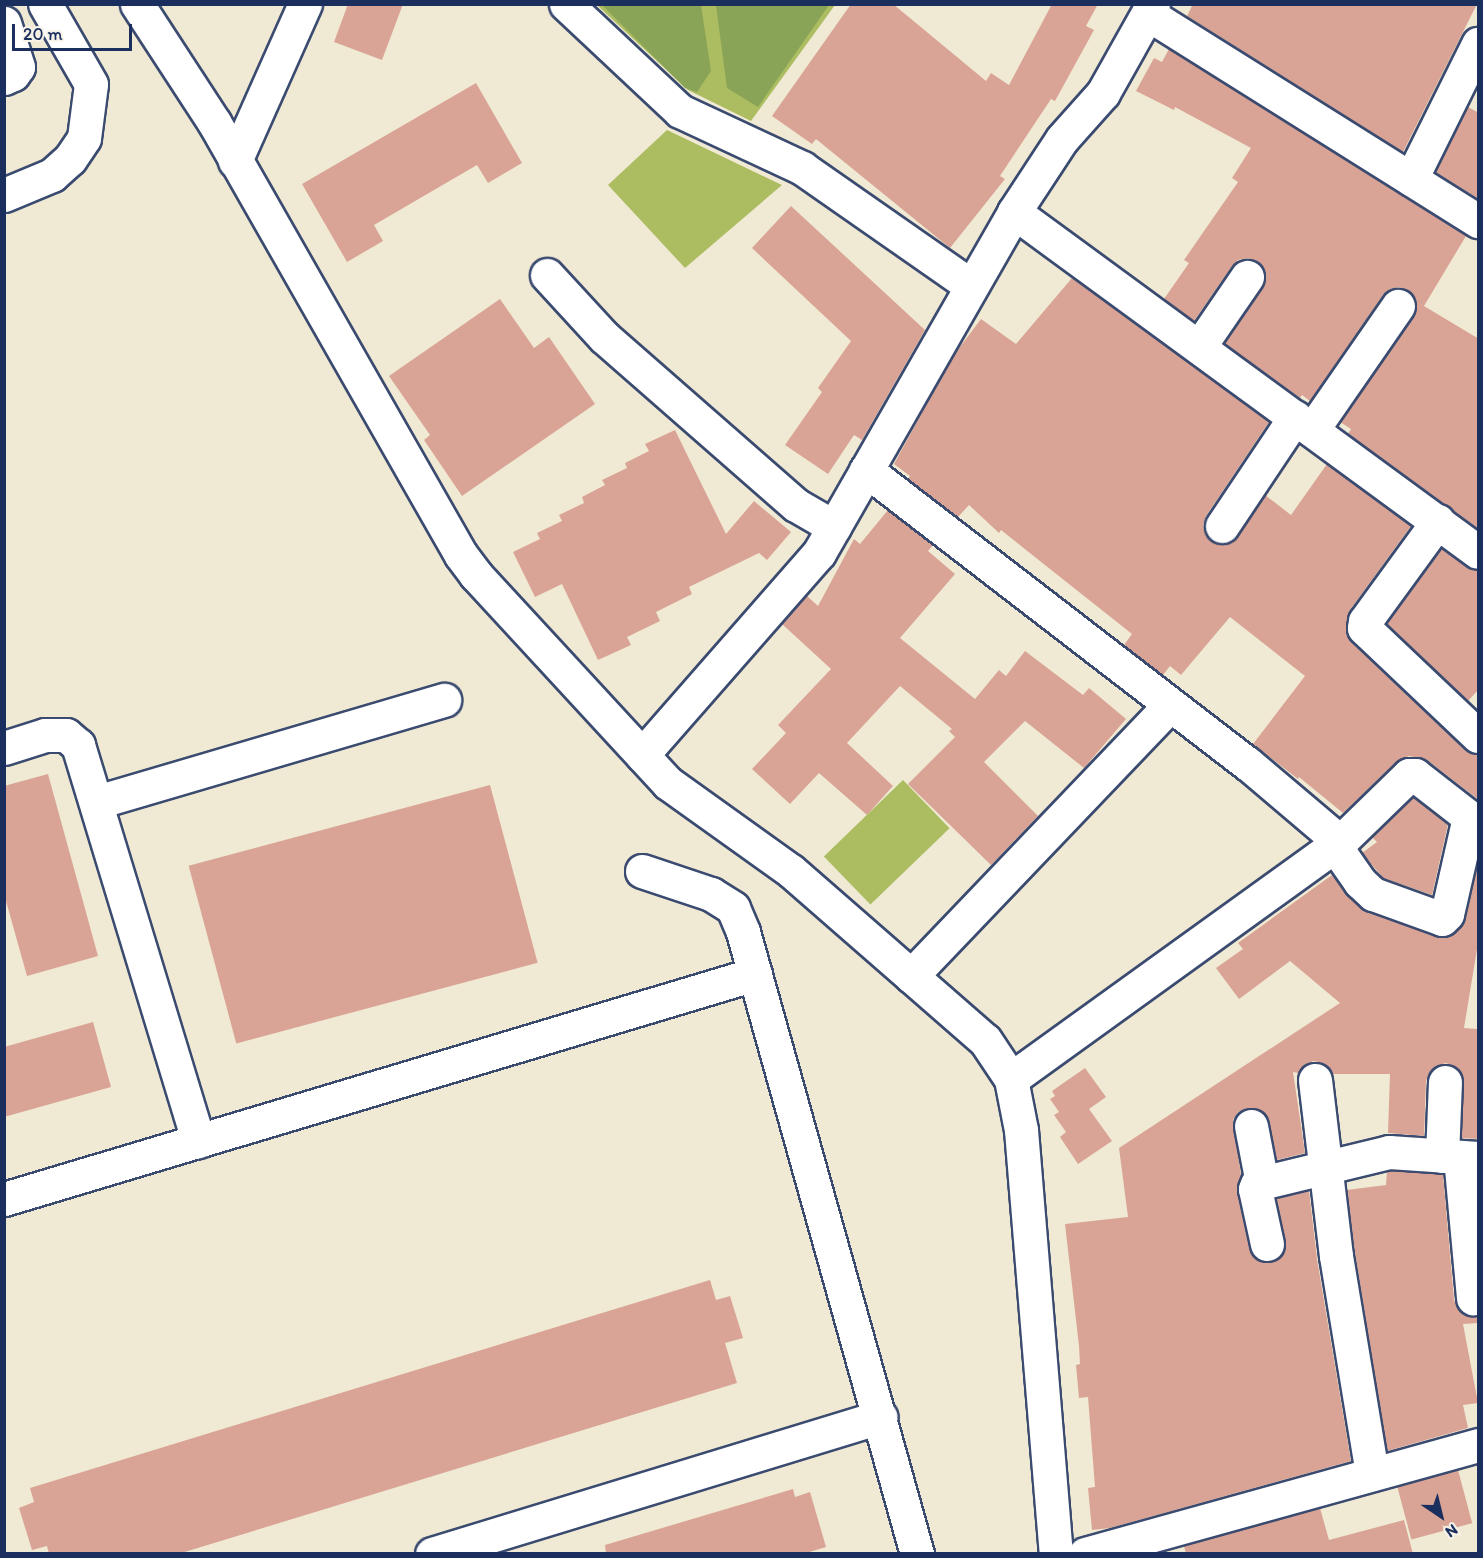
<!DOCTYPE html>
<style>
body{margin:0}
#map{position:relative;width:1483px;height:1558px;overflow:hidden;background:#f0ead4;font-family:Itim,sans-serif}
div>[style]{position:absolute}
.green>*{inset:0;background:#acbd61;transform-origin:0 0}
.forest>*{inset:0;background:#89a457}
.building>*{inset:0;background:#d9a495;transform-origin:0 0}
.roads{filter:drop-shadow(2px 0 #3b4b70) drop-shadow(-2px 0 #3b4b70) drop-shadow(0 2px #3b4b70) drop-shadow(0 -2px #3b4b70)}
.minor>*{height:33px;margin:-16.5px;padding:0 16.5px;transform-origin:16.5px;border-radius:16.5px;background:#fff}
span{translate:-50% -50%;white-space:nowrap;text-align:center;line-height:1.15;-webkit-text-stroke:6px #f7f3e8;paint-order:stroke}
.frame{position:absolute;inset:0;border:6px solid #1b2f5e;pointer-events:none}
.north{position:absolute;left:1411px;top:1486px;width:60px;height:60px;-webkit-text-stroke:4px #f7f3e8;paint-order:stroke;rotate:145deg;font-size:16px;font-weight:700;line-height:24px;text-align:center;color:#1b2f5e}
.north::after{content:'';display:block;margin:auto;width:21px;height:27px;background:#1b2f5e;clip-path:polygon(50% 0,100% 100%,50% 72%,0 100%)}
.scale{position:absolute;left:12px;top:24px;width:120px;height:27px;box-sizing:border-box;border:3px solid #1b2f5e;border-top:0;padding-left:8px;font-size:18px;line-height:21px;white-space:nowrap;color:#1b2f5e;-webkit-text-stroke:4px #f7f3e8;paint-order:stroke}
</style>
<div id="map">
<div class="green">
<i style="clip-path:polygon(597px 5px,835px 5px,751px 121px,688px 90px)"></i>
<i style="clip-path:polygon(667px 130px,782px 185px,685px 268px,608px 185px)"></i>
<i style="left:903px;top:780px;width:67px;height:110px;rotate:46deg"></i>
</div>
<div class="forest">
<i style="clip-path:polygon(602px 5px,701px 5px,711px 71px,697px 92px,685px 88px)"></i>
<i style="clip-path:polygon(716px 5px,716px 4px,829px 5px,758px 107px,727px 88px)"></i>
</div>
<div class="building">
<i style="clip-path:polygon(348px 4px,403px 4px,382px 60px,334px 42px)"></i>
<i style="clip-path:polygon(851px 4px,893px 4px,986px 81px,991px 73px,1009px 85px,1052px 4px,1098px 4px,1086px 26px,1094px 30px,1055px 101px,1051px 99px,1000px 176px,1005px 179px,950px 248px,816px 139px,812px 144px,772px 116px)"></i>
<i style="clip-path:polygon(1193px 4px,1477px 4px,1403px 152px,1187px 16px)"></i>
<i style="clip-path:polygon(1169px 49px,1466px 236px,1424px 306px,1479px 339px,1479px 529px,1348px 434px,1351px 429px,1340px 422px,1414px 316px,1417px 307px,1415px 298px,1409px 291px,1399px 287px,1390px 289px,1383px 295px,1310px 401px,1302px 395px,1300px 398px,1224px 343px,1263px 287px,1266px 279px,1264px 269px,1258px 262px,1248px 258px,1238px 260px,1232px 266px,1194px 321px,1164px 299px,1189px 263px,1184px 260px,1238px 182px,1232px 178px,1251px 148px,1175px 107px,1174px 110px,1136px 91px,1154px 58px,1162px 62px)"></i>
<i style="clip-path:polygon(476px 83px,522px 163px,488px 183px,477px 165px,374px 225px,383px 241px,347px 262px,302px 184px)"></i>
<i style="clip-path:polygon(1468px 107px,1479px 113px,1479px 199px,1435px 172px)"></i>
<i style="clip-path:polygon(791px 206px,925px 330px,862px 440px,854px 435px,828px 474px,785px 445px,822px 392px,818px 388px,851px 341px,752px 248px)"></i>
<i style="clip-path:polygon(1072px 278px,1269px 422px,1206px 516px,1203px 525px,1205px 534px,1211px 541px,1220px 545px,1231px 543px,1265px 495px,1291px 515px,1327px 464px,1411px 526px,1350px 610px,1346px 634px,1351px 642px,1465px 750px,1479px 754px,1479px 800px,1427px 760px,1409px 756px,1396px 762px,1343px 813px,1299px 777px,1298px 779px,1253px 744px,1305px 676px,1230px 617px,1181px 675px,1170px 666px,1163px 675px,1124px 645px,1132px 634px,1001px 530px,999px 533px,969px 505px,958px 517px,908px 479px,910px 476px,894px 464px,953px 356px,981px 319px,1016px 344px)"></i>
<i style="clip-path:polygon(500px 299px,534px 348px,549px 337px,595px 404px,462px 496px,424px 440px,430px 435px,389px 376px)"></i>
<i style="clip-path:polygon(675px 430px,726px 534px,754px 501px,791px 532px,767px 560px,759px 553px,689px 587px,692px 594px,656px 612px,660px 621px,627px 637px,631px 645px,598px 660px,562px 584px,535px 597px,513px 552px,540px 539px,537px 533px,562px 521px,559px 515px,584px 503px,582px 497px,605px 485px,602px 480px,627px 468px,625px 463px,649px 451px,645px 444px)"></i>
<i style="clip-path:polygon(888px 510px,933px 545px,928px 551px,955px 574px,900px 638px,975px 699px,999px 670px,1006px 676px,1025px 651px,1083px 695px,1089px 688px,1126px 719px,1084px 768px,1025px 721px,984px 762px,1038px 816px,991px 865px,908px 784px,955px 737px,949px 731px,952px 729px,900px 686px,847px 743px,893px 786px,867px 815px,819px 773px,790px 804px,752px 769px,786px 733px,778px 725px,831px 669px,782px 624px,807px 596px,818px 606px,854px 539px,860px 544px)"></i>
<i style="clip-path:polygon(1441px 548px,1467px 567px,1479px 570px,1479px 689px,1468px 701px,1386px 623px)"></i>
<i style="clip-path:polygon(48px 774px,98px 956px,27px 976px,4px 894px,4px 786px)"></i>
<i style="left:490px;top:785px;width:184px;height:312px;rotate:75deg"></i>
<i style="clip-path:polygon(1413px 797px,1448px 824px,1432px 895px,1383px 878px,1362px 853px,1377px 842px,1372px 837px)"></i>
<i style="clip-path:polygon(1479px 860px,1479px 937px,1464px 1028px,1477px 1029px,1479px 1039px,1479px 1139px,1461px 1138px,1464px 1082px,1462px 1074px,1455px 1067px,1446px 1063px,1436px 1066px,1430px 1072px,1426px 1081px,1424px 1136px,1388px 1133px,1390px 1074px,1332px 1074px,1323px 1063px,1313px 1061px,1304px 1065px,1298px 1073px,1293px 1072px,1305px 1153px,1277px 1160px,1269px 1122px,1265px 1113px,1258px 1109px,1247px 1108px,1238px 1112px,1233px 1120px,1241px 1175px,1237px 1193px,1249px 1248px,1254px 1257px,1261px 1262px,1270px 1262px,1280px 1257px,1285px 1250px,1285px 1241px,1276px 1199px,1309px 1191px,1317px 1259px,1351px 1461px,1110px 1528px,1092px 1530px,1088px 1488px,1095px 1487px,1088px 1397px,1079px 1398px,1076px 1365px,1080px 1364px,1079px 1346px,1065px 1224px,1128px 1217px,1119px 1148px,1340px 1003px,1290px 961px,1239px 999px,1216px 968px,1243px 949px,1238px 943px,1332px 875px,1347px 896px,1366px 911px,1436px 937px,1447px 937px,1455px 932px,1465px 919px)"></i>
<i style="clip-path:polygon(93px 1022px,111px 1087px,4px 1117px,4px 1047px)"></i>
<i style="clip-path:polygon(1085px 1068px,1106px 1097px,1089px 1109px,1112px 1141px,1078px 1164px,1060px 1137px,1066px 1132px,1054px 1115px,1059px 1112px,1050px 1099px,1055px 1096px,1052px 1091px)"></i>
<i style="clip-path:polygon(1391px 1171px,1443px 1174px,1454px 1300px,1458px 1309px,1465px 1315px,1479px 1315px,1479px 1323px,1463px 1324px,1478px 1403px,1463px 1405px,1468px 1428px,1387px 1451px,1355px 1253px,1347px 1190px,1386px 1185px,1387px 1172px)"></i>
<i style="clip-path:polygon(710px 1280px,716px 1300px,730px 1296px,743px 1338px,725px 1343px,737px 1383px,178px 1554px,49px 1554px,47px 1546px,32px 1550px,19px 1508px,34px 1502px,30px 1488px)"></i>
<i style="left:1458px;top:1470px;width:55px;height:63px;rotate:75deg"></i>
<i style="clip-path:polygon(793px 1489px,795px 1497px,810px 1492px,826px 1547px,803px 1554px,606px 1554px,605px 1545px)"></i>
<i style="clip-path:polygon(1320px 1508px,1329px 1540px,1404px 1520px,1413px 1554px,1186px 1554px,1184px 1546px)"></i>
</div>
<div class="roads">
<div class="minor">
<i style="left:137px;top:4px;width:141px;rotate:56.9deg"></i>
<i style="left:214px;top:122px;width:498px;rotate:60.3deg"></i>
<i style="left:461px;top:555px;width:25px;rotate:53deg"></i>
<i style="left:476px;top:575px;width:283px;rotate:47.3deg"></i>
<i style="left:668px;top:783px;width:151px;rotate:35.6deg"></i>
<i style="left:791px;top:871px;width:257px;rotate:41.1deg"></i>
<i style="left:985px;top:1040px;width:47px;rotate:56.3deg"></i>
<i style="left:1011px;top:1079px;width:52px;rotate:78.9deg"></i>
<i style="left:1021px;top:1130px;width:425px;rotate:85.3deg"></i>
<i style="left:566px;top:4px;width:156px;rotate:43.2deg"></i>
<i style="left:680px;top:111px;width:135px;rotate:25deg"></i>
<i style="left:802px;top:168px;width:206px;rotate:34.9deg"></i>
<i style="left:1148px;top:14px;width:390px;rotate:32.1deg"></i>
<i style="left:4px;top:23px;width:46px;rotate:72.3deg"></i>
<i style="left:18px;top:67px;width:9px;rotate:126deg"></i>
<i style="left:13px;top:74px;width:10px;rotate:156deg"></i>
<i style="left:235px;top:161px;width:172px;rotate:-66deg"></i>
<i style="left:1411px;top:179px;width:151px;rotate:-63.6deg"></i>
<i style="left:4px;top:195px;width:52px;rotate:-22.6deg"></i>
<i style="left:52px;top:175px;width:24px;rotate:-42deg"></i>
<i style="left:70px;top:159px;width:25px;rotate:-56deg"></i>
<i style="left:84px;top:138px;width:54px;rotate:-82.6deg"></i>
<i style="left:91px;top:84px;width:92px;rotate:-119.9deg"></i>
<i style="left:1014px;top:212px;width:575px;rotate:36.23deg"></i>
<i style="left:547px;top:275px;width:84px;rotate:47.4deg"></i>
<i style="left:604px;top:337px;width:255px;rotate:41.2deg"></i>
<i style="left:796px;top:505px;width:44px;rotate:30.1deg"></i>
<i style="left:1199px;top:347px;width:85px;rotate:-55.6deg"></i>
<i style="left:1312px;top:430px;width:151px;rotate:-55.3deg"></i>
<i style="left:866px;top:470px;width:481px;rotate:37.6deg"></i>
<i style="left:1247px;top:763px;width:122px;rotate:40.3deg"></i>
<i style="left:1438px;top:521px;width:124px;rotate:126.1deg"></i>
<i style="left:1365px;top:621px;width:7px;rotate:98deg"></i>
<i style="left:1364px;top:628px;width:157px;rotate:43.5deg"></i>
<i style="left:1222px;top:526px;width:131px;rotate:-56.2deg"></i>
<i style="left:4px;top:748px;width:43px;rotate:-17.6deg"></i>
<i style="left:45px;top:735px;width:21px"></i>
<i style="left:66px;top:735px;width:16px;rotate:40deg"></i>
<i style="left:78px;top:745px;width:414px;rotate:73.1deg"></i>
<i style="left:642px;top:755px;width:269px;rotate:-48.8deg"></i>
<i style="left:819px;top:553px;width:393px;rotate:-60.2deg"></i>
<i style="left:1014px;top:212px;width:87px;rotate:-56.7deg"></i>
<i style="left:1062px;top:139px;width:62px;rotate:-48.3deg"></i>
<i style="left:1103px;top:93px;width:102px;rotate:-60.7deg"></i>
<i style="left:97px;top:802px;width:362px;rotate:-16.4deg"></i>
<i style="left:1335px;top:846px;width:44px;rotate:55.2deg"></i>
<i style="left:1360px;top:882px;width:18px;rotate:43deg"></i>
<i style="left:1373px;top:894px;width:73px;rotate:19.9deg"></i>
<i style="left:1442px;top:919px;width:7px;rotate:-45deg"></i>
<i style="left:1447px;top:914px;width:99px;rotate:-77.2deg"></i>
<i style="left:642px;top:871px;width:73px;rotate:18.4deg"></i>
<i style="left:711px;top:894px;width:26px;rotate:32deg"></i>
<i style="left:733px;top:908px;width:26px;rotate:67deg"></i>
<i style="left:743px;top:932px;width:646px;rotate:74.37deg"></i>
<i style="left:911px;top:976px;width:375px;rotate:-46.3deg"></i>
<i style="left:1011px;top:1079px;width:405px;rotate:-35.8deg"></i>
<i style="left:1340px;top:842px;width:96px;rotate:-44.2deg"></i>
<i style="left:1409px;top:775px;width:6px"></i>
<i style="left:1415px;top:775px;width:68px;rotate:37.9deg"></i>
<i style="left:1469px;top:817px;width:9px;rotate:13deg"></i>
<i style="left:1315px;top:1080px;width:177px;rotate:83.2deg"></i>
<i style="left:1336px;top:1256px;width:221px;rotate:80.6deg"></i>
<i style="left:1251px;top:1126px;width:58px;rotate:79.1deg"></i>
<i style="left:1442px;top:1156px;width:74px;rotate:-87.7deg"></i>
<i style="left:1460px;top:1157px;width:142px;rotate:84.7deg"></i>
<i style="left:4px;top:1199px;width:784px;rotate:-16.68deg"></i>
<i style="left:1267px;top:1244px;width:56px;rotate:-102.3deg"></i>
<i style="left:1255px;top:1189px;width:5px;rotate:-68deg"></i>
<i style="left:1257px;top:1184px;width:136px;rotate:-13.6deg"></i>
<i style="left:1389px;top:1152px;width:89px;rotate:3.9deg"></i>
<i style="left:432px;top:1554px;width:469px;rotate:-17deg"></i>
<i style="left:1085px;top:1554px;width:408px;rotate:-15.5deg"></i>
</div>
</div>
<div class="frame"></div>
<div class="north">N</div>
<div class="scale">20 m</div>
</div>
